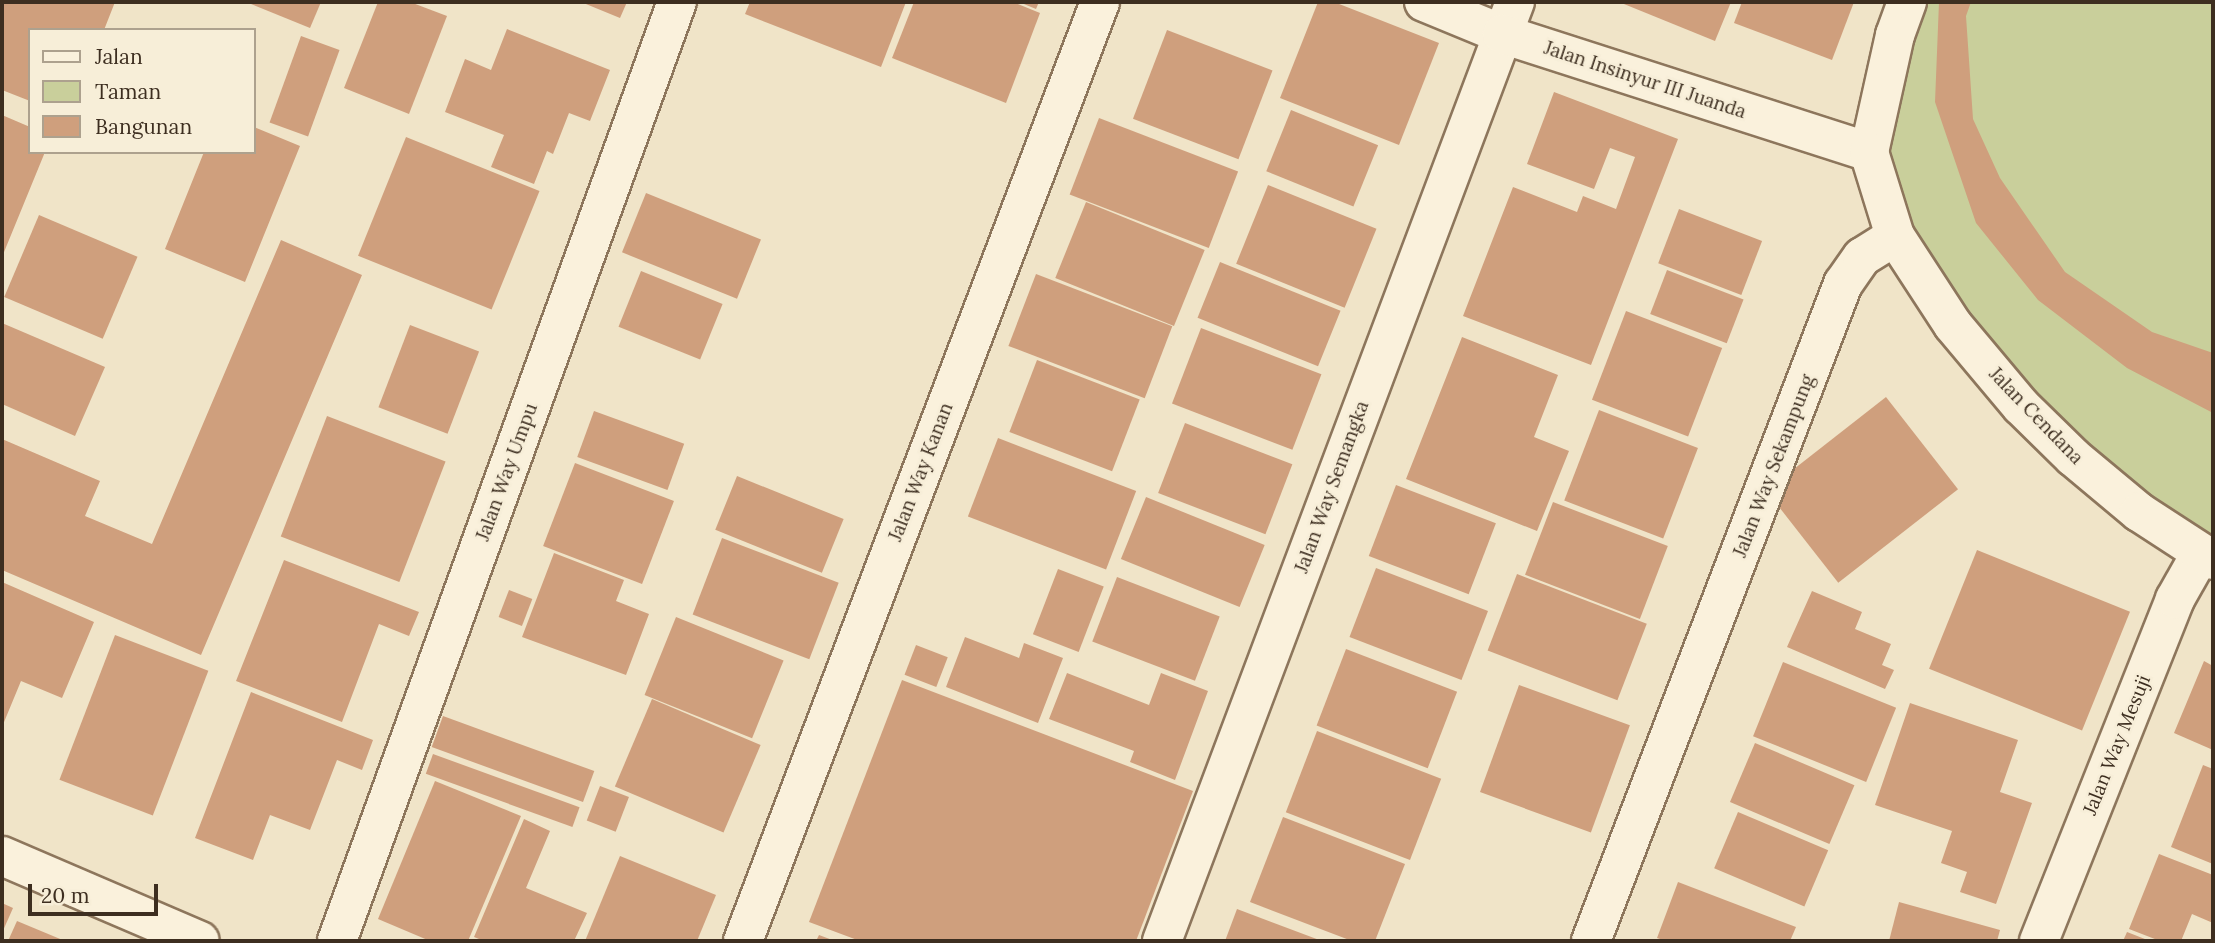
<!DOCTYPE html>
<style>
body{margin:0}
#map{position:relative;width:2215px;height:943px;overflow:hidden;background:#f0e4c8;font-family:Lora,serif}
div>[style]{position:absolute}
.green>*{inset:0;background:#c9cf9b}
.building>*{inset:0;background:#cf9f7d;transform-origin:0 0}
.roads{filter:drop-shadow(2px 0 #8d765c) drop-shadow(-2px 0 #8d765c) drop-shadow(0 2px #8d765c) drop-shadow(0 -2px #8d765c)}
.street>*{height:38px;margin:-19px;padding:0 19px;transform-origin:19px;border-radius:19px;background:#faf1dc}
.secondary>*{height:38px;margin:-19px;padding:0 19px;transform-origin:19px;border-radius:19px;background:#faf1dc}
span{translate:-50% -50%;white-space:nowrap;text-align:center;line-height:1.15;-webkit-text-stroke:5px #f7eed8;paint-order:stroke}
.street-label{font-size:19px;color:#3d2e20}
.frame{position:absolute;inset:0;border:4px solid #3d2e20;pointer-events:none}
.legend{position:absolute;left:28px;top:28px;width:228px;height:126px;box-sizing:border-box;background:#f7eed8;border:2px solid #ada18e;margin:0;padding:9px 12px;list-style:none;font-size:21px;color:#3d2e20}
.legend li{display:flex;align-items:center;gap:14px;height:35px}
.legend b{width:35px;border:2px solid #ada18e}
.scale{position:absolute;left:28px;top:884px;width:130px;height:32px;box-sizing:border-box;border:4px solid #3d2e20;border-top:0;padding-left:9px;font-size:21px;line-height:24px;white-space:nowrap;color:#3d2e20;-webkit-text-stroke:5px #f7eed8;paint-order:stroke}
</style>
<div id="map">
<div class="green">
<i style="clip-path:polygon(1907px 2px,2213px 2px,2213px 560px,1953px 325px,1869px 152px)"></i>
</div>
<div class="building">
<i style="clip-path:polygon(3px 2px,115px 2px,104px 30px,30px 30px,30px 101px,2px 90px)"></i>
<i style="clip-path:polygon(246px 2px,321px 2px,310px 28px)"></i>
<i style="clip-path:polygon(378px 2px,410px 2px,447px 16px,409px 114px,344px 88px)"></i>
<i style="clip-path:polygon(581px 2px,627px 2px,620px 18px)"></i>
<i style="clip-path:polygon(750px 2px,906px 2px,881px 67px,745px 14px)"></i>
<i style="clip-path:polygon(914px 2px,1013px 2px,1040px 13px,1006px 103px,892px 58px)"></i>
<i style="clip-path:polygon(1019px 2px,1039px 2px,1036px 9px)"></i>
<i style="clip-path:polygon(1318px 2px,1334px 2px,1439px 43px,1399px 145px,1280px 98px)"></i>
<i style="clip-path:polygon(1619px 2px,1731px 2px,1715px 41px)"></i>
<i style="clip-path:polygon(1742px 2px,1854px 2px,1832px 60px,1734px 23px)"></i>
<i style="clip-path:polygon(1939px 2px,1971px 2px,1966px 16px,1973px 119px,2000px 178px,2065px 272px,2152px 332px,2213px 353px,2213px 413px,2127px 368px,2038px 300px,1976px 223px,1935px 102px)"></i>
<i style="clip-path:polygon(507px 29px,610px 70px,590px 121px,569px 113px,553px 154px,547px 151px,534px 184px,491px 167px,504px 135px,445px 112px,465px 59px,491px 70px)"></i>
<i style="left:1167px;top:30px;width:113px;height:95px;rotate:21deg"></i>
<i style="left:301px;top:36px;width:41px;height:92px;rotate:20deg"></i>
<i style="clip-path:polygon(1554px 92px,1678px 139px,1591px 365px,1463px 316px,1513px 187px,1577px 212px,1583px 196px,1616px 209px,1635px 157px,1610px 148px,1594px 189px,1527px 164px)"></i>
<i style="left:1291px;top:110px;width:94px;height:66px;rotate:22deg"></i>
<i style="clip-path:polygon(2px 115px,30px 127px,30px 152px,45px 152px,2px 257px)"></i>
<i style="left:1099px;top:118px;width:149px;height:82px;rotate:21deg"></i>
<i style="clip-path:polygon(254px 127px,300px 146px,245px 282px,165px 249px,204px 152px,254px 152px)"></i>
<i style="left:406px;top:137px;width:144px;height:128px;rotate:22deg"></i>
<i style="left:1268px;top:185px;width:117px;height:85px;rotate:22deg"></i>
<i style="left:646px;top:193px;width:124px;height:64px;rotate:22deg"></i>
<i style="left:1086px;top:202px;width:128px;height:82px;rotate:22deg"></i>
<i style="left:1679px;top:209px;width:89px;height:58px;rotate:21deg"></i>
<i style="left:39px;top:215px;width:107px;height:89px;rotate:23deg"></i>
<i style="clip-path:polygon(281px 240px,362px 275px,201px 655px,2px 570px,2px 439px,100px 481px,85px 516px,152px 544px)"></i>
<i style="left:1220px;top:262px;width:130px;height:60px;rotate:22deg"></i>
<i style="left:1667px;top:270px;width:82px;height:47px;rotate:21deg"></i>
<i style="left:641px;top:271px;width:88px;height:60px;rotate:22deg"></i>
<i style="left:1036px;top:274px;width:146px;height:77px;rotate:21deg"></i>
<i style="left:1626px;top:311px;width:103px;height:95px;rotate:21deg"></i>
<i style="clip-path:polygon(2px 323px,105px 367px,75px 436px,2px 404px)"></i>
<i style="left:410px;top:325px;width:74px;height:88px;rotate:21deg"></i>
<i style="left:1201px;top:328px;width:129px;height:81px;rotate:21deg"></i>
<i style="clip-path:polygon(1462px 337px,1558px 375px,1534px 437px,1569px 451px,1537px 531px,1406px 479px)"></i>
<i style="left:1037px;top:360px;width:110px;height:77px;rotate:21deg"></i>
<i style="left:1886px;top:397px;width:117px;height:152px;rotate:52deg"></i>
<i style="left:1599px;top:410px;width:106px;height:97px;rotate:21deg"></i>
<i style="left:594px;top:411px;width:96px;height:49px;rotate:20deg"></i>
<i style="left:327px;top:416px;width:127px;height:129px;rotate:21deg"></i>
<i style="left:1185px;top:423px;width:115px;height:75px;rotate:21deg"></i>
<i style="left:998px;top:438px;width:148px;height:84px;rotate:21deg"></i>
<i style="left:575px;top:463px;width:106px;height:89px;rotate:21deg"></i>
<i style="left:737px;top:476px;width:115px;height:58px;rotate:22deg"></i>
<i style="left:1396px;top:485px;width:107px;height:76px;rotate:21deg"></i>
<i style="left:1146px;top:497px;width:128px;height:67px;rotate:22deg"></i>
<i style="left:1553px;top:502px;width:123px;height:78px;rotate:21deg"></i>
<i style="left:722px;top:538px;width:125px;height:82px;rotate:21deg"></i>
<i style="left:1977px;top:550px;width:165px;height:128px;rotate:22deg"></i>
<i style="clip-path:polygon(554px 553px,624px 580px,616px 601px,649px 614px,626px 675px,522px 637px)"></i>
<i style="clip-path:polygon(284px 560px,419px 612px,409px 636px,379px 624px,342px 722px,236px 681px)"></i>
<i style="left:1376px;top:568px;width:120px;height:74px;rotate:21deg"></i>
<i style="left:1058px;top:569px;width:49px;height:70px;rotate:21deg"></i>
<i style="left:1517px;top:574px;width:139px;height:82px;rotate:21deg"></i>
<i style="left:1117px;top:577px;width:110px;height:69px;rotate:21deg"></i>
<i style="clip-path:polygon(2px 582px,94px 622px,62px 698px,21px 681px,2px 727px)"></i>
<i style="left:509px;top:590px;width:25px;height:29px;rotate:21deg"></i>
<i style="clip-path:polygon(1812px 591px,1862px 612px,1855px 629px,1891px 644px,1882px 665px,1894px 670px,1885px 689px,1787px 647px)"></i>
<i style="left:676px;top:617px;width:116px;height:84px;rotate:22deg"></i>
<i style="left:115px;top:635px;width:100px;height:155px;rotate:21deg"></i>
<i style="clip-path:polygon(965px 637px,1019px 658px,1024px 643px,1063px 658px,1038px 723px,946px 687px)"></i>
<i style="left:916px;top:645px;width:34px;height:32px;rotate:21deg"></i>
<i style="left:1346px;top:649px;width:119px;height:82px;rotate:21deg"></i>
<i style="clip-path:polygon(2204px 661px,2213px 666px,2213px 750px,2174px 733px)"></i>
<i style="left:1783px;top:662px;width:122px;height:80px;rotate:22deg"></i>
<i style="clip-path:polygon(1067px 673px,1149px 705px,1161px 673px,1208px 691px,1175px 780px,1130px 762px,1134px 751px,1049px 719px)"></i>
<i style="clip-path:polygon(902px 680px,1193px 791px,1136px 941px,860px 941px,809px 922px)"></i>
<i style="left:1519px;top:685px;width:118px;height:114px;rotate:20deg"></i>
<i style="clip-path:polygon(251px 692px,373px 740px,362px 770px,337px 760px,310px 830px,270px 815px,253px 860px,195px 838px)"></i>
<i style="left:652px;top:699px;width:118px;height:95px;rotate:23deg"></i>
<i style="clip-path:polygon(1910px 703px,2018px 740px,2000px 792px,2032px 803px,1996px 904px,1960px 892px,1967px 872px,1941px 863px,1952px 831px,1875px 805px)"></i>
<i style="left:443px;top:716px;width:161px;height:33px;rotate:20deg"></i>
<i style="left:1317px;top:731px;width:133px;height:87px;rotate:21deg"></i>
<i style="left:1755px;top:743px;width:108px;height:64px;rotate:23deg"></i>
<i style="left:433px;top:754px;width:156px;height:21px;rotate:20deg"></i>
<i style="clip-path:polygon(2203px 765px,2213px 769px,2213px 864px,2171px 847px)"></i>
<i style="clip-path:polygon(435px 781px,521px 816px,468px 941px,430px 941px,378px 919px)"></i>
<i style="left:600px;top:786px;width:31px;height:37px;rotate:21deg"></i>
<i style="left:1738px;top:812px;width:98px;height:61px;rotate:23deg"></i>
<i style="clip-path:polygon(1283px 817px,1405px 864px,1375px 941px,1352px 941px,1250px 902px)"></i>
<i style="clip-path:polygon(524px 819px,550px 831px,526px 888px,587px 913px,574px 941px,484px 941px,474px 937px)"></i>
<i style="clip-path:polygon(2159px 854px,2213px 875px,2213px 923px,2192px 914px,2181px 941px,2160px 941px,2129px 929px)"></i>
<i style="clip-path:polygon(620px 856px,716px 895px,697px 941px,585px 941px)"></i>
<i style="clip-path:polygon(1678px 882px,1796px 927px,1790px 941px,1666px 941px,1657px 938px)"></i>
<i style="clip-path:polygon(1899px 902px,2000px 930px,1997px 941px,1889px 941px)"></i>
<i style="clip-path:polygon(2px 903px,13px 908px,2px 933px)"></i>
<i style="clip-path:polygon(1237px 909px,1322px 941px,1225px 941px)"></i>
<i style="clip-path:polygon(17px 921px,65px 941px,8px 941px)"></i>
<i style="clip-path:polygon(2127px 932px,2150px 941px,2123px 941px)"></i>
<i style="clip-path:polygon(819px 935px,835px 941px,816px 941px)"></i>
</div>
<div class="roads">
<div class="street">
<i style="left:337px;top:941px;width:999px;rotate:-70.1deg"></i>
<i style="left:743px;top:941px;width:1005px;rotate:-69.18deg"></i>
<i style="left:1162px;top:941px;width:1003px;rotate:-69.4deg"></i>
<i style="left:1591px;top:941px;width:704px;rotate:-69.02deg"></i>
<i style="left:1843px;top:284px;width:33px;rotate:-55deg"></i>
<i style="left:1862px;top:257px;width:39px;rotate:-32deg"></i>
<i style="left:2039px;top:941px;width:368px;rotate:-68.3deg"></i>
<i style="left:2175px;top:599px;width:53px;rotate:-60.5deg"></i>
</div>
<div class="secondary">
<i style="left:1424px;top:2px;width:84px;rotate:22.3deg"></i>
<i style="left:1502px;top:34px;width:386px;rotate:17.8deg"></i>
<i style="left:1907px;top:2px;width:35px;rotate:110deg"></i>
<i style="left:1895px;top:35px;width:120px;rotate:102.5deg"></i>
<i style="left:1869px;top:152px;width:88px;rotate:72.8deg"></i>
<i style="left:1895px;top:236px;width:106px;rotate:56.9deg"></i>
<i style="left:1953px;top:325px;width:106px;rotate:50deg"></i>
<i style="left:2021px;top:406px;width:73px;rotate:44.4deg"></i>
<i style="left:2073px;top:457px;width:86px;rotate:39.8deg"></i>
<i style="left:2139px;top:512px;width:88px;rotate:33deg"></i>
<i style="left:2px;top:856px;width:215px;rotate:23.2deg"></i>
</div>
</div>
<div class="street-label">
<span style="left:1645px;top:80px;rotate:18deg">Jalan Insinyur III Juanda</span>
<span style="left:2036px;top:416px;rotate:46deg">Jalan Cendana</span>
<span style="left:1774px;top:466px;rotate:-69deg">Jalan Way Sekampung</span>
<span style="left:507px;top:472px;rotate:-70deg">Jalan Way Umpu</span>
<span style="left:921px;top:472px;rotate:-69deg">Jalan Way Kanan</span>
<span style="left:1332px;top:487px;rotate:-70deg">Jalan Way Semangka</span>
<span style="left:2117px;top:745px;rotate:-68deg">Jalan Way Mesuji</span>
</div>
<div class="frame"></div>
<ul class="legend">
<li><b style="height:9px;background:#faf1dc"></b>Jalan</li>
<li><b style="height:19px;background:#c9cf9b"></b>Taman</li>
<li><b style="height:19px;background:#cf9f7d"></b>Bangunan</li>
</ul>
<div class="scale">20 m</div>
</div>
